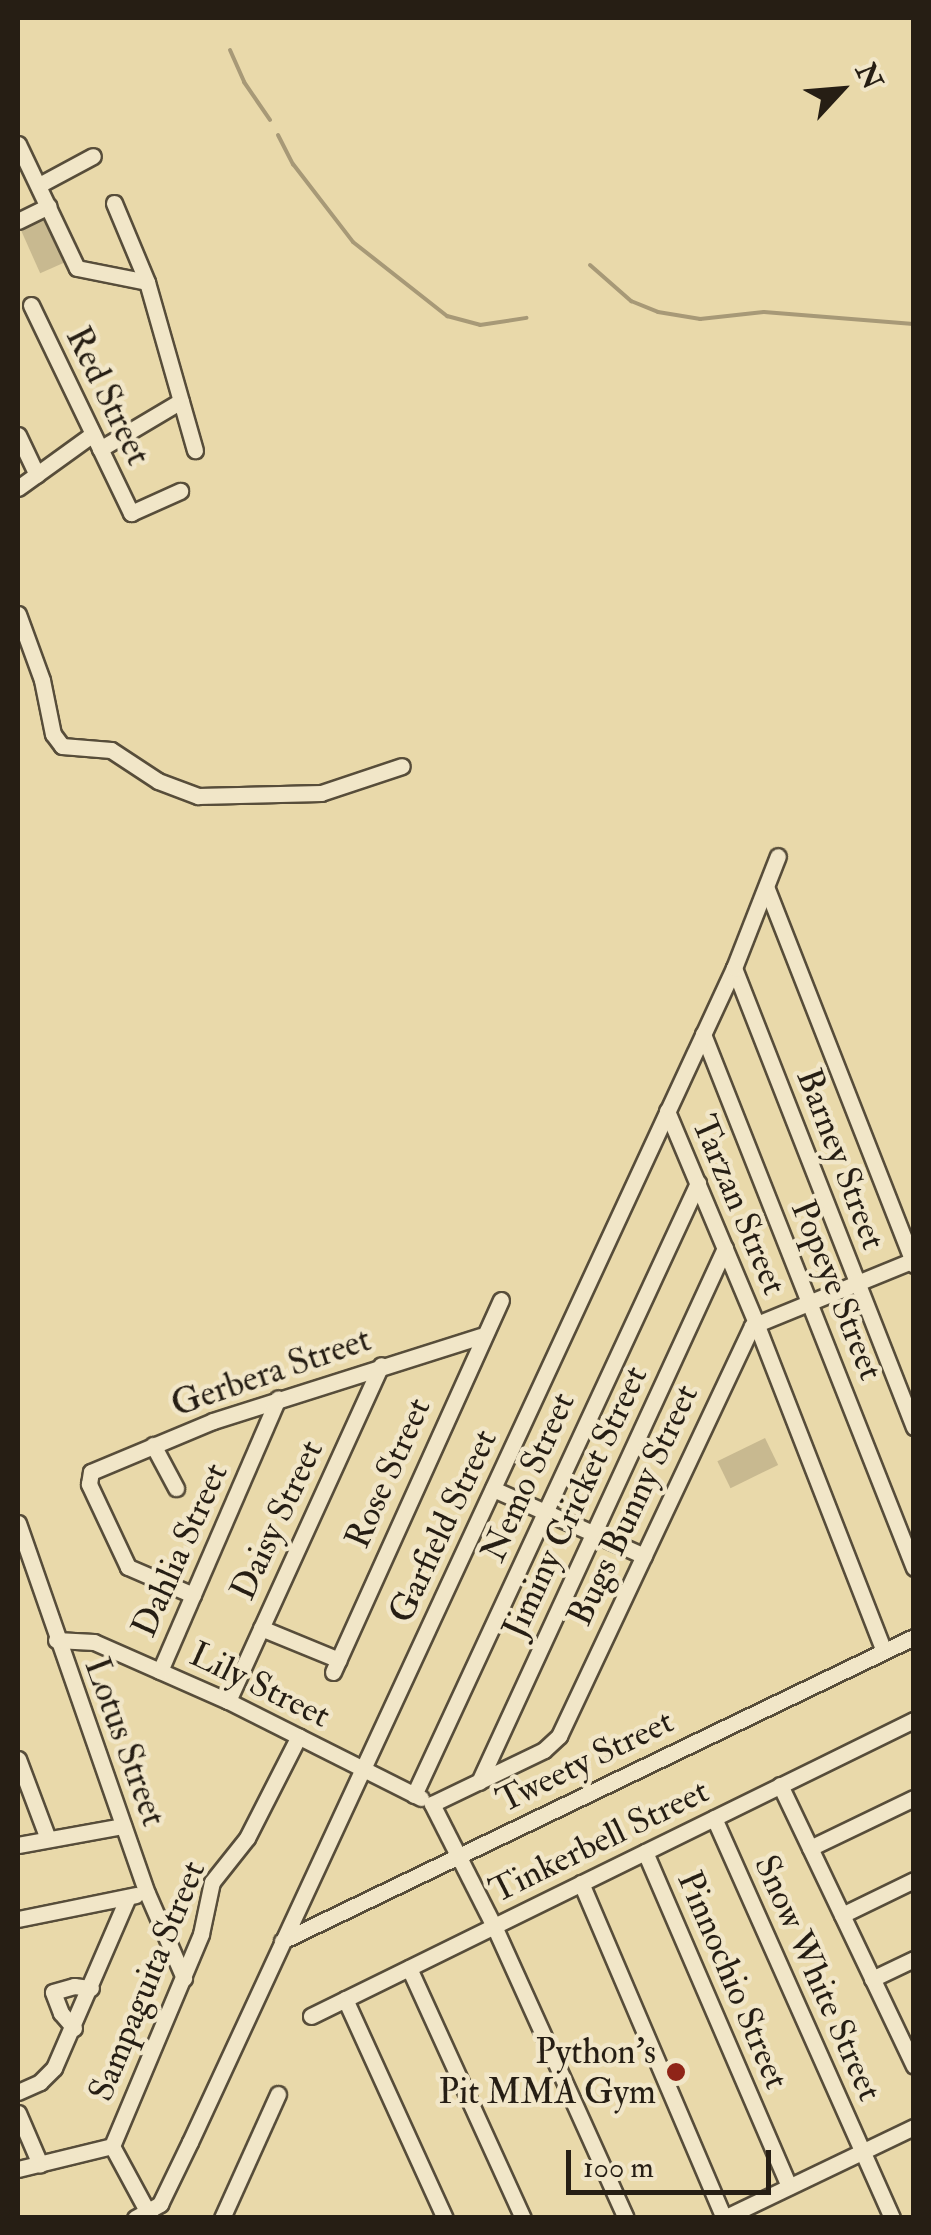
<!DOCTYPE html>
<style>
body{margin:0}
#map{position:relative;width:931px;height:2235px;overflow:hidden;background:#e9d9aa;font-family:"IM FELL Double Pica",serif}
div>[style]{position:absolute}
.green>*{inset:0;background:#c8b990;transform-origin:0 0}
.stream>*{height:4px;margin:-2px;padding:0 2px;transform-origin:2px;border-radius:2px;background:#a79977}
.roads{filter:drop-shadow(2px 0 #574d3a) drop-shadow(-2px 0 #574d3a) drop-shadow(0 2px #574d3a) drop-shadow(0 -2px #574d3a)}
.minor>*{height:15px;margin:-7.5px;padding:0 7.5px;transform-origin:7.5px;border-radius:7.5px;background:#f1e6c8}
.dots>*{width:28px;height:28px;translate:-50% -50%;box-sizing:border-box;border:5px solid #f1e6c8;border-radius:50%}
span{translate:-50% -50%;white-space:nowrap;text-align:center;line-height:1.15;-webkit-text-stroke:9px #f1e6c8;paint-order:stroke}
.street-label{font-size:35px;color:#261e14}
.poi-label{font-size:35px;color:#261e14}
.right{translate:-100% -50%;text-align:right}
.frame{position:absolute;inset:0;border:20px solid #261e14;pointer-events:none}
.north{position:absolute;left:791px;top:40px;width:100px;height:100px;-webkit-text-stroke:8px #f1e6c8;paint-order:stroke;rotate:64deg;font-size:28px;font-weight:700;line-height:40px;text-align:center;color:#261e14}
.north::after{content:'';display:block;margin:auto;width:35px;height:45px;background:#261e14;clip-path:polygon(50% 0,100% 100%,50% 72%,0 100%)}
.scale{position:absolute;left:566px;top:2150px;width:205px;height:45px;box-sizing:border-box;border:5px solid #261e14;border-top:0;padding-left:12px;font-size:30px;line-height:35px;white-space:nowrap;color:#261e14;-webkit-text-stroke:8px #f1e6c8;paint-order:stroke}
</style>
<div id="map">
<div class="green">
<i style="left:44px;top:218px;width:49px;height:26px;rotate:66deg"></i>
<i style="left:765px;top:1438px;width:30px;height:53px;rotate:64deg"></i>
</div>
<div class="stream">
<i style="left:230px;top:50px;width:35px;rotate:66deg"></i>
<i style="left:244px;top:82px;width:46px;rotate:55.6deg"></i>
<i style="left:278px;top:135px;width:33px;rotate:63deg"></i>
<i style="left:293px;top:164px;width:98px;rotate:52.4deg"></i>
<i style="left:353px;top:242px;width:120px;rotate:38.2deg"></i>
<i style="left:447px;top:316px;width:34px;rotate:15deg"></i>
<i style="left:480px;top:325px;width:47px;rotate:-8.7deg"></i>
<i style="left:590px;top:265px;width:55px;rotate:41.3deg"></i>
<i style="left:631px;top:301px;width:29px;rotate:22deg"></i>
<i style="left:658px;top:312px;width:43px;rotate:9.5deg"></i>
<i style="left:700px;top:319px;width:64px;rotate:-6.2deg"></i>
<i style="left:764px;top:312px;width:150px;rotate:4.6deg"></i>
</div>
<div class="roads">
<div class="minor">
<i style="left:18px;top:144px;width:137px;rotate:64.6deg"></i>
<i style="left:77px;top:268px;width:71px;rotate:11.3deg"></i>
<i style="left:39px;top:185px;width:61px;rotate:-28.2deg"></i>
<i style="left:114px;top:203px;width:86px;rotate:67.3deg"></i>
<i style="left:147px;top:282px;width:175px;rotate:74.1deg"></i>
<i style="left:18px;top:221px;width:34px;rotate:-26deg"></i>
<i style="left:31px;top:305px;width:231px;rotate:64.3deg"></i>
<i style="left:131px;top:513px;width:54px;rotate:-24.2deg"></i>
<i style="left:18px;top:435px;width:44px;rotate:64.6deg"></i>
<i style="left:100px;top:449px;width:94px;rotate:-30.7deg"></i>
<i style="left:18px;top:488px;width:92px;rotate:-35.8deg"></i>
<i style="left:18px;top:614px;width:70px;rotate:70deg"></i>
<i style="left:42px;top:680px;width:55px;rotate:78.5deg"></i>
<i style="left:53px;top:734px;width:15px;rotate:53deg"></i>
<i style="left:62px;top:746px;width:49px;rotate:4.7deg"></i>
<i style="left:111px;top:750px;width:56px;rotate:33.4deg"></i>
<i style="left:158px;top:781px;width:43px;rotate:20.6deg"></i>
<i style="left:198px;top:796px;width:123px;rotate:-1.4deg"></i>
<i style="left:321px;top:793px;width:85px;rotate:-18.4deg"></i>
<i style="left:767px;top:889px;width:404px;rotate:68.6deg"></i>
<i style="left:734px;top:968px;width:493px;rotate:68.6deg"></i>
<i style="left:703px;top:1034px;width:574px;rotate:68.44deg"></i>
<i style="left:667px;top:1111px;width:230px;rotate:67.2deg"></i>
<i style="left:756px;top:1323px;width:352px;rotate:68.7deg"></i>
<i style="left:153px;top:1445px;width:49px;rotate:61.9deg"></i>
<i style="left:493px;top:1489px;width:165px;rotate:23.9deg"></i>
<i style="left:18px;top:1523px;width:392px;rotate:70.8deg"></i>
<i style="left:147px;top:1893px;width:93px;rotate:66.5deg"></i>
<i style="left:193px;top:1595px;width:71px;rotate:-156.7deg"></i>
<i style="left:128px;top:1567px;width:92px;rotate:-115.2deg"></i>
<i style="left:89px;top:1484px;width:12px;rotate:-81deg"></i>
<i style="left:91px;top:1472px;width:132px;rotate:-22.7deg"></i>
<i style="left:213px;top:1421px;width:281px;rotate:-17.6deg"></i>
<i style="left:261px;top:1628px;width:84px;rotate:22.3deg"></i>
<i style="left:56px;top:1640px;width:38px;rotate:3deg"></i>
<i style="left:94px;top:1642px;width:146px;rotate:23.8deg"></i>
<i style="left:228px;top:1701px;width:216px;rotate:26.7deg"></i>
<i style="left:160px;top:1671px;width:297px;rotate:-66.6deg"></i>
<i style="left:333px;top:1672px;width:408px;rotate:-65.7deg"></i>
<i style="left:228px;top:1701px;width:369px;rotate:-65.5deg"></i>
<i style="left:18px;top:1759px;width:85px;rotate:69.4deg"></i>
<i style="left:479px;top:1782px;width:588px;rotate:-65.27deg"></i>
<i style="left:780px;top:1785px;width:311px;rotate:64.5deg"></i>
<i style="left:414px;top:1795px;width:675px;rotate:-65.11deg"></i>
<i style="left:432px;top:1804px;width:124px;rotate:-25.7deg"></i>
<i style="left:544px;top:1750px;width:21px;rotate:-43deg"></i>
<i style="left:559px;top:1736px;width:453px;rotate:-64.8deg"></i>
<i style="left:752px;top:1326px;width:175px;rotate:-22.2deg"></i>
<i style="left:432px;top:1804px;width:137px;rotate:63.1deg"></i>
<i style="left:494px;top:1926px;width:320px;rotate:65.7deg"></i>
<i style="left:714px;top:1818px;width:438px;rotate:66deg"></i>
<i style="left:18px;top:1845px;width:107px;rotate:-10.3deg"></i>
<i style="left:810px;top:1848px;width:115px;rotate:-25.7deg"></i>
<i style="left:645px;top:1852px;width:364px;rotate:66.7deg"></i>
<i style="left:581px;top:1883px;width:364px;rotate:66.9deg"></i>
<i style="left:724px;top:2218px;width:211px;rotate:-25.6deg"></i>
<i style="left:842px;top:1915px;width:80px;rotate:-25.9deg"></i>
<i style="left:18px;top:1919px;width:120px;rotate:-11.5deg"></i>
<i style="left:282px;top:1941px;width:701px;rotate:-25.69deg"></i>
<i style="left:409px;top:1968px;width:275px;rotate:65.5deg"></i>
<i style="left:872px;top:1979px;width:47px;rotate:-25.5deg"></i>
<i style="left:345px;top:1999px;width:241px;rotate:65.5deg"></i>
<i style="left:311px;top:2016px;width:672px;rotate:-26.15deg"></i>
<i style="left:74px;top:2028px;width:20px;rotate:-131deg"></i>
<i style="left:61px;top:2013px;width:22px;rotate:-111deg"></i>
<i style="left:53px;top:1992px;width:22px;rotate:-16deg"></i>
<i style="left:74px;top:1986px;width:17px;rotate:7deg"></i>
<i style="left:18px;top:2092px;width:24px;rotate:-24deg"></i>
<i style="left:40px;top:2082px;width:20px;rotate:-45deg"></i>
<i style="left:54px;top:2068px;width:186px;rotate:-66.6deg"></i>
<i style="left:18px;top:2113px;width:56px;rotate:66.7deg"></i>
<i style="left:112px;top:2146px;width:230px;rotate:-67.2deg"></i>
<i style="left:201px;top:1934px;width:53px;rotate:-78.1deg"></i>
<i style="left:212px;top:1882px;width:56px;rotate:-51.5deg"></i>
<i style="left:247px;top:1838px;width:114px;rotate:-63deg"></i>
<i style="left:112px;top:2146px;width:82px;rotate:61.6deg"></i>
<i style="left:18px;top:2169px;width:97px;rotate:-13.7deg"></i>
<i style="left:135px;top:2218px;width:29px;rotate:-29deg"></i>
<i style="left:160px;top:2204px;width:69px;rotate:-64.2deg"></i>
<i style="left:190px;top:2142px;width:1294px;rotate:-65.14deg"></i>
<i style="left:734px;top:968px;width:120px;rotate:-68.6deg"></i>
<i style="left:222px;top:2218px;width:136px;rotate:-65.7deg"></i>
</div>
</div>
<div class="dots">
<i style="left:676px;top:2072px;background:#8f2418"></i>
</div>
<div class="street-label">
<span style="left:108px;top:396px;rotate:64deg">Red Street</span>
<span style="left:841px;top:1159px;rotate:69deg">Barney Street</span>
<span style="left:739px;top:1205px;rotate:67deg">Tarzan Street</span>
<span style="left:837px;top:1290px;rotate:68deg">Popeye Street</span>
<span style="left:271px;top:1372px;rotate:-19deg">Gerbera Street</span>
<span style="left:388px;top:1473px;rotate:-66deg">Rose Street</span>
<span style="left:528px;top:1477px;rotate:-66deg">Nemo Street</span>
<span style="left:575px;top:1502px;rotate:-65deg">Jiminy Cricket Street</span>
<span style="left:633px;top:1505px;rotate:-65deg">Bugs Bunny Street</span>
<span style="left:277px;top:1520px;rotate:-65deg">Daisy Street</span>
<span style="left:443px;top:1526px;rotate:-65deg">Garfield Street</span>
<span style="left:180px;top:1550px;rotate:-66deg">Dahlia Street</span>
<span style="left:260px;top:1685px;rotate:26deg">Lily Street</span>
<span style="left:125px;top:1742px;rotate:70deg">Lotus Street</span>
<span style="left:585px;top:1761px;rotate:-26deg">Tweety Street</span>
<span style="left:599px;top:1841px;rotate:-26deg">Tinkerbell Street</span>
<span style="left:818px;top:1978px;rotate:66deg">Snow White Street</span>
<span style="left:733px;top:1980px;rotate:67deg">Pinnochio Street</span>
<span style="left:147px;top:1981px;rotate:-68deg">Sampaguita Street</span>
</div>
<div class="poi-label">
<span class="right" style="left:656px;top:2072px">Python's<br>Pit MMA Gym</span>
</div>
<div class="frame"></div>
<div class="north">N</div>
<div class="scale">100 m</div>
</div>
